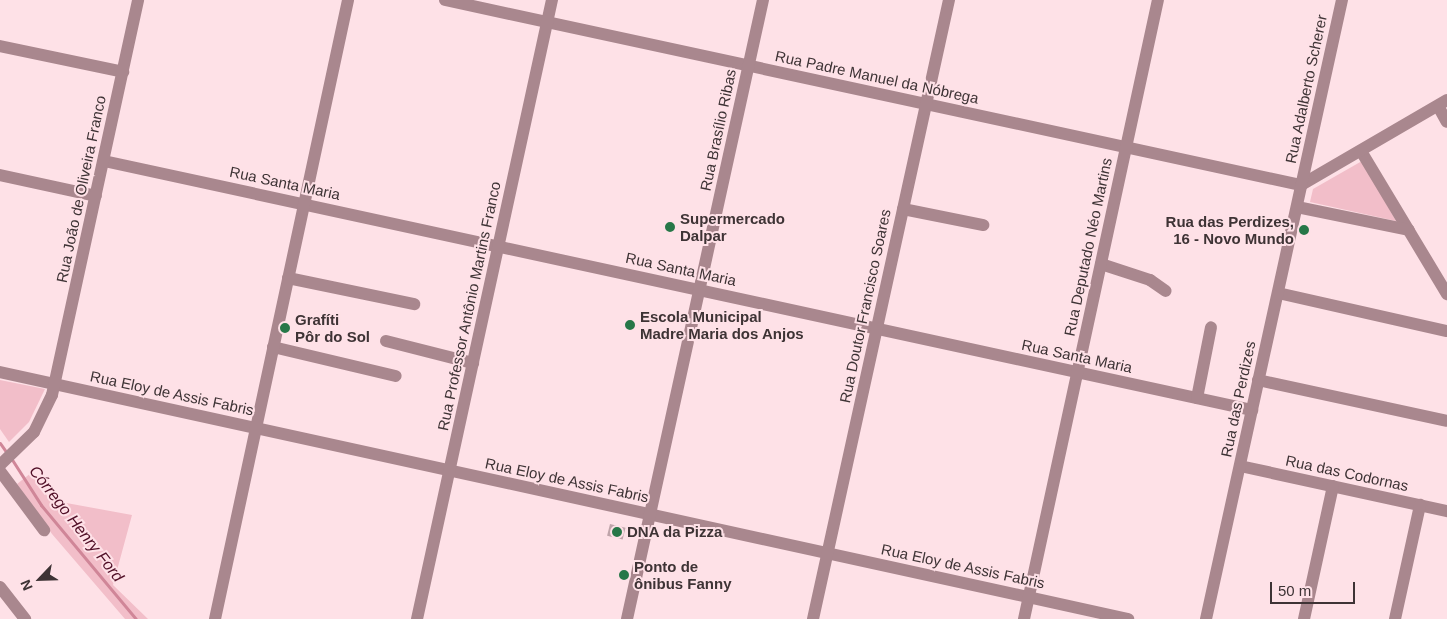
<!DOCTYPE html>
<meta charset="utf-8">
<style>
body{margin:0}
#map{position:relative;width:1447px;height:619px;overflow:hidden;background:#fee1e7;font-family:Helvetica,sans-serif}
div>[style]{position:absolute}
.green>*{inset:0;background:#f2bec9}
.stream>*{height:3px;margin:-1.5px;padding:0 1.5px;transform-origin:1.5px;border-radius:1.5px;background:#d08698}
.building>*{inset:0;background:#bfa4aa;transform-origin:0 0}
.minor>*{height:12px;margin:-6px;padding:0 6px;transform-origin:6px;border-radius:6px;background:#a9878e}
.dots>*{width:14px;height:14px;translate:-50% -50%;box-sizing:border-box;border:2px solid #fee1e7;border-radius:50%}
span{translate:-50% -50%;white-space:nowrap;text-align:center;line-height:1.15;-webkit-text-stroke:4px #fee1e7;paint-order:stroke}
.street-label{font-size:15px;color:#3e3335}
.poi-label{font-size:15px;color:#3e3335;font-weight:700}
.left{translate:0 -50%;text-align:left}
.right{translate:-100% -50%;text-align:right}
.water-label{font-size:16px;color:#500e26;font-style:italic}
.north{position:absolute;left:15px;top:554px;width:50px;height:50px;-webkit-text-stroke:4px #fee1e7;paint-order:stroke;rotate:246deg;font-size:14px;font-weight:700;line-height:20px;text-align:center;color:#3e3335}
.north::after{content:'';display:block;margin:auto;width:18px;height:22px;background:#3e3335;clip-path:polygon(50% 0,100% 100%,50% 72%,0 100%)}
.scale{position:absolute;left:1270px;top:582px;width:85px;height:22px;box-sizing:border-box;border:2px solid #3e3335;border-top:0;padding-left:6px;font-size:15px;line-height:18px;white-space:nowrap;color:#3e3335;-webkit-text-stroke:4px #fee1e7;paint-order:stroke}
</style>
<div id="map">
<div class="green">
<i style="clip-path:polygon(1362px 161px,1396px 221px,1310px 202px,1313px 189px)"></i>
<i style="clip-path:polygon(0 380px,45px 389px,29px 422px,9px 442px,0 429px)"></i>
<i style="clip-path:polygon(31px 473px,50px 500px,132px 515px,113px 585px,148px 619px,125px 619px,52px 534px,17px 484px)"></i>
</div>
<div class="stream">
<i style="left:0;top:443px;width:12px;rotate:55deg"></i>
<i style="left:11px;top:458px;width:56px;rotate:57.4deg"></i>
<i style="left:41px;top:505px;width:148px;rotate:50.2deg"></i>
</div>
<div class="building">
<i style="left:610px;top:524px;width:16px;height:12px;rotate:14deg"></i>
</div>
<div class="minor">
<i style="left:445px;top:0;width:876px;rotate:12.2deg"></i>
<i style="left:0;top:46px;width:126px;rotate:11.9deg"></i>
<i style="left:1438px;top:106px;width:18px;rotate:61deg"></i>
<i style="left:1361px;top:151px;width:167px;rotate:59deg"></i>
<i style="left:104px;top:161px;width:1175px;rotate:12.24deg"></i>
<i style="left:0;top:175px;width:98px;rotate:12.3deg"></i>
<i style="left:1301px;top:185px;width:169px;rotate:-30.2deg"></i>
<i style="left:1297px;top:207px;width:114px;rotate:11.6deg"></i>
<i style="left:903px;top:209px;width:82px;rotate:11.3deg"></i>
<i style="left:1101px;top:264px;width:52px;rotate:18.1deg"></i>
<i style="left:1150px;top:280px;width:19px;rotate:35deg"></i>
<i style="left:288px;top:278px;width:129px;rotate:11.7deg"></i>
<i style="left:1278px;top:293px;width:173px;rotate:12.7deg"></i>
<i style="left:386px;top:341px;width:90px;rotate:14.2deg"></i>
<i style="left:273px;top:347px;width:126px;rotate:13.3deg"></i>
<i style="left:0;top:372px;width:1155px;rotate:12.35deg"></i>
<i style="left:1258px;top:380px;width:193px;rotate:12.2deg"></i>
<i style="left:1197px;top:398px;width:72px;rotate:-78.8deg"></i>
<i style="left:0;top:465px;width:47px;rotate:-44.1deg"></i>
<i style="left:34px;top:432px;width:41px;rotate:-64.1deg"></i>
<i style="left:52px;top:395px;width:404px;rotate:-77.7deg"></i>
<i style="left:1240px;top:466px;width:212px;rotate:12.3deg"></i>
<i style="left:0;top:471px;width:74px;rotate:53.3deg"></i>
<i style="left:0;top:587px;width:41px;rotate:52deg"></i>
<i style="left:215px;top:619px;width:633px;rotate:-77.87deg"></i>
<i style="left:417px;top:619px;width:634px;rotate:-77.7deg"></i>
<i style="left:627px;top:619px;width:634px;rotate:-77.61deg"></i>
<i style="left:813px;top:619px;width:634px;rotate:-77.61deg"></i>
<i style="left:1024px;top:619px;width:633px;rotate:-77.79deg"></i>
<i style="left:1206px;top:619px;width:634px;rotate:-77.61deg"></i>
<i style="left:1304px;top:619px;width:136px;rotate:-77.7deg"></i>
<i style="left:1395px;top:619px;width:117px;rotate:-77.6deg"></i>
</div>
<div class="dots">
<i style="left:670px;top:227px;background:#277748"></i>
<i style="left:1304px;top:230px;background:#277748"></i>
<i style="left:630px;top:325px;background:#277748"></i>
<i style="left:285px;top:328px;background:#277748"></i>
<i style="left:617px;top:532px;background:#277748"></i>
<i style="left:624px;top:575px;background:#277748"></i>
</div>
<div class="street-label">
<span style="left:877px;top:77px;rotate:12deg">Rua Padre Manuel da Nóbrega</span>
<span style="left:1306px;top:89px;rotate:-78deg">Rua Adalberto Scherer</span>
<span style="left:718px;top:130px;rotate:-78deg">Rua Brasílio Ribas</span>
<span style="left:285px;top:183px;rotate:12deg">Rua Santa Maria</span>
<span style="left:81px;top:189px;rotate:-78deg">Rua João de Oliveira Franco</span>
<span style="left:1088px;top:247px;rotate:-78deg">Rua Deputado Néo Martins</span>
<span style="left:681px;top:269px;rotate:12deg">Rua Santa Maria</span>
<span style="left:469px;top:306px;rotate:-78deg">Rua Professor Antônio Martins Franco</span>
<span style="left:865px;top:306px;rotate:-78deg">Rua Doutor Francisco Soares</span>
<span style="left:1077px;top:356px;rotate:12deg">Rua Santa Maria</span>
<span style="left:172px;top:393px;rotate:12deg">Rua Eloy de Assis Fabris</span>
<span style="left:1238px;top:399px;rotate:-78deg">Rua das Perdizes</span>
<span style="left:1347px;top:473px;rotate:12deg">Rua das Codornas</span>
<span style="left:567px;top:480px;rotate:12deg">Rua Eloy de Assis Fabris</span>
<span style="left:963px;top:566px;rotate:12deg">Rua Eloy de Assis Fabris</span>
</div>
<div class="poi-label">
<span class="left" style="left:680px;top:227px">Supermercado<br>Dalpar</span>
<span class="right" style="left:1294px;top:230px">Rua das Perdizes,<br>16 - Novo Mundo</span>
<span class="left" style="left:640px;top:325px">Escola Municipal<br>Madre Maria dos Anjos</span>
<span class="left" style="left:295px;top:328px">Grafíti<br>Pôr do Sol</span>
<span class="left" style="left:627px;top:532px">DNA da Pizza</span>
<span class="left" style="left:634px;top:575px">Ponto de<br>ônibus Fanny</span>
</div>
<div class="water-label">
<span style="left:76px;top:524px;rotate:52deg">Córrego Henry Ford</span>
</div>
<div class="north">N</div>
<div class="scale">50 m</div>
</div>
